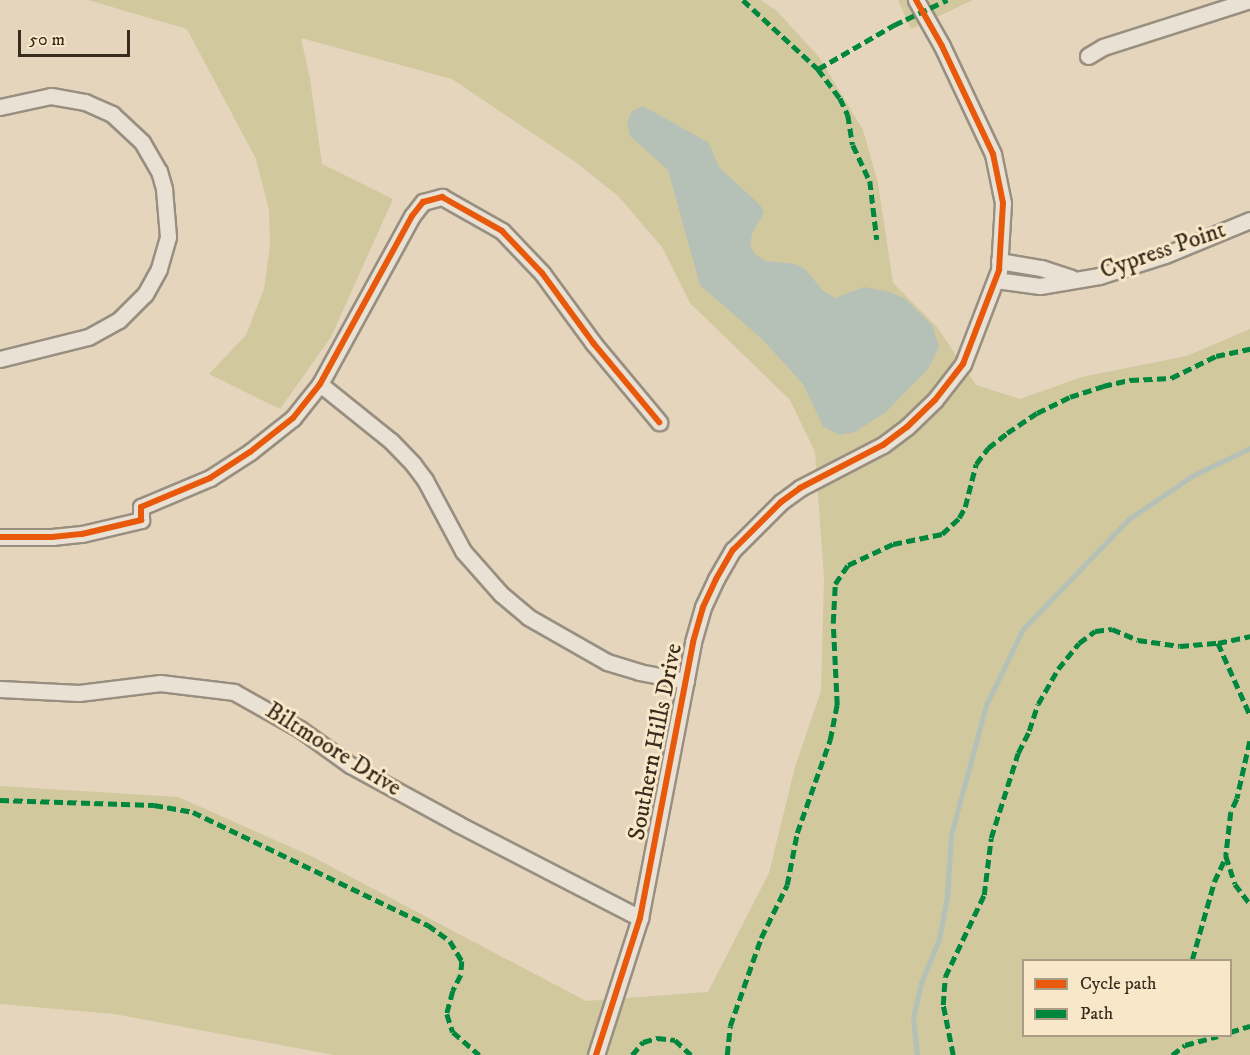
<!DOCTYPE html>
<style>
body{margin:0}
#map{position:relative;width:1250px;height:1055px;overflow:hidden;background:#e4d5bc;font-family:"IM FELL DW Pica",serif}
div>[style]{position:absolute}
.green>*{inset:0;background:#d1c89d}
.water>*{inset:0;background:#b5c1b7}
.stream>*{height:4.5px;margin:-2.25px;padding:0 2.25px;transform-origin:2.25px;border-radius:2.25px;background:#b5c1b7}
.roads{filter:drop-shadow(2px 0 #988f80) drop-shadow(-2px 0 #988f80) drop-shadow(0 2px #988f80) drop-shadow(0 -2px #988f80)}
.street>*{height:15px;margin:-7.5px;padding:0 7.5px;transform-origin:7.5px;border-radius:7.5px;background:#e8e1d4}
.quiet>*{height:4.5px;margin-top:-2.25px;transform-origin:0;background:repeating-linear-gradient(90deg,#00873e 0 9px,transparent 0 13.5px)}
.cycleway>*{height:6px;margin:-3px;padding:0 3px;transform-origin:3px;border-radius:3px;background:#e8590c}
span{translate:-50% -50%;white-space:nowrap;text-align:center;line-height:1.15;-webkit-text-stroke:6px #f8e7c9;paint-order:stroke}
.street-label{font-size:24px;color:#372c1e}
.legend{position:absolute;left:1022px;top:959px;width:210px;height:78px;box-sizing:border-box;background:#f8e7c9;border:2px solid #ab9c85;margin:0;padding:8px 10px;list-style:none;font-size:18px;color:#372c1e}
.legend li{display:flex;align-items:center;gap:12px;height:30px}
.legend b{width:30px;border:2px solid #ab9c85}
.scale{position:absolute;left:18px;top:30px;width:112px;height:27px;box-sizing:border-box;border:3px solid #372c1e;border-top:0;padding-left:8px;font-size:18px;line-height:21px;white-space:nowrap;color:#372c1e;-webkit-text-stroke:4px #f8e7c9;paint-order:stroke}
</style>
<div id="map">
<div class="green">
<i style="clip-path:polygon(evenodd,88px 0,761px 0,777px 11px,819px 57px,863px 130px,878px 183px,893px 283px,937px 327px,976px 385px,1020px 399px,1082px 377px,1187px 356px,1250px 329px,1250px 1055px,334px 1055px,114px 1014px,0 1004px,0 786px,178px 797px,311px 856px,586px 1001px,708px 992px,769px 873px,795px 767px,821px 691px,824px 578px,815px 452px,790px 400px,690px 303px,662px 247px,618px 196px,577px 163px,452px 79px,301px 38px,310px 79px,322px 164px,393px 199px,331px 337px,280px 409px,209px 374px,246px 335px,264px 289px,270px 246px,269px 210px,256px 159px,187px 29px,88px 0,1024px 960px,1230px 960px,1230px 1036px,1024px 1036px,1024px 960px)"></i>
<i style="clip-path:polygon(898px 0,973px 0,911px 29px)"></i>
</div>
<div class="water">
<i style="clip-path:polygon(643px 106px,709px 143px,719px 167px,760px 205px,764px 212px,752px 234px,750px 245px,755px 254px,766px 261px,795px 264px,806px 270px,822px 290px,835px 298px,864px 287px,886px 291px,904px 298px,932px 325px,939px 347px,928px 369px,886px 412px,855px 432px,839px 435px,823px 426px,803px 384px,761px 338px,700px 285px,668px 170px,630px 136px,627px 122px,632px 111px)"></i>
</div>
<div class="stream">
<i style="left:917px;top:1055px;width:37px;rotate:-96deg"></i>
<i style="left:913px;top:1018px;width:36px;rotate:-77deg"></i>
<i style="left:921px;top:983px;width:48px;rotate:-67.8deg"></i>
<i style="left:939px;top:939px;width:43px;rotate:-79.2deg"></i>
<i style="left:947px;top:897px;width:62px;rotate:-86.3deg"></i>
<i style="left:951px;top:835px;width:135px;rotate:-74.9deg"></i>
<i style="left:986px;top:705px;width:85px;rotate:-64deg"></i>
<i style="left:1023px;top:629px;width:153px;rotate:-46.1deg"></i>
<i style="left:1129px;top:519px;width:76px;rotate:-34.3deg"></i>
<i style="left:1192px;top:476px;width:64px;rotate:-25.8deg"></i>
</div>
<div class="roads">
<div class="street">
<i style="left:1088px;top:56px;width:17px;rotate:-31deg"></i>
<i style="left:1103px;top:47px;width:154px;rotate:-17.7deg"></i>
<i style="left:0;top:107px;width:52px;rotate:-12.2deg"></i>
<i style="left:51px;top:96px;width:35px;rotate:10deg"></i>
<i style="left:85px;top:102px;width:30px;rotate:24deg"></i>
<i style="left:112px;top:114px;width:41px;rotate:43deg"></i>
<i style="left:142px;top:142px;width:34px;rotate:60deg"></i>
<i style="left:159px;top:171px;width:19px;rotate:74deg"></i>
<i style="left:164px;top:189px;width:48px;rotate:85.2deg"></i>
<i style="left:168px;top:237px;width:33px;rotate:106deg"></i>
<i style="left:159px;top:269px;width:29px;rotate:119deg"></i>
<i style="left:145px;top:294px;width:37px;rotate:135deg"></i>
<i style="left:119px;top:320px;width:35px;rotate:151deg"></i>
<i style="left:88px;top:337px;width:91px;rotate:166deg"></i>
<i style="left:999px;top:261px;width:43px;rotate:9.5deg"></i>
<i style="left:1041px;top:268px;width:32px;rotate:18deg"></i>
<i style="left:996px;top:280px;width:44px;rotate:7.8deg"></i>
<i style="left:1040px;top:286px;width:60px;rotate:-9.6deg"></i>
<i style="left:1099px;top:276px;width:69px;rotate:-17.7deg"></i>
<i style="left:1165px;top:255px;width:92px;rotate:-22.4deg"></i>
<i style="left:320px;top:384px;width:91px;rotate:38.8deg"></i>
<i style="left:391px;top:441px;width:32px;rotate:46deg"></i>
<i style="left:413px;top:464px;width:20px;rotate:53deg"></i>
<i style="left:425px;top:480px;width:81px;rotate:61.8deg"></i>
<i style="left:463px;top:551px;width:57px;rotate:48.5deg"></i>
<i style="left:501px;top:594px;width:35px;rotate:40deg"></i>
<i style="left:528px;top:617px;width:91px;rotate:29.7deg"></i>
<i style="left:607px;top:662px;width:34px;rotate:17deg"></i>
<i style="left:639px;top:672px;width:48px;rotate:10.8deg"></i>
<i style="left:0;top:537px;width:52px"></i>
<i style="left:52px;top:537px;width:30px;rotate:-6deg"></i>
<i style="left:82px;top:534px;width:61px;rotate:-13.3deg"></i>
<i style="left:141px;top:520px;width:13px;rotate:-90deg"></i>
<i style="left:141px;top:507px;width:75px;rotate:-22.8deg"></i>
<i style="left:210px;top:478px;width:48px;rotate:-33deg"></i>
<i style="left:250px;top:452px;width:55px;rotate:-38.3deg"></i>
<i style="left:293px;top:418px;width:43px;rotate:-51.5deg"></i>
<i style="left:320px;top:384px;width:192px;rotate:-61.3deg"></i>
<i style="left:412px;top:216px;width:18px;rotate:-52deg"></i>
<i style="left:423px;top:202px;width:20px;rotate:-15deg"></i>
<i style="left:442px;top:197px;width:69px;rotate:29.5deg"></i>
<i style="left:502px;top:231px;width:58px;rotate:46.4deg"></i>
<i style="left:542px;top:273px;width:88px;rotate:53.8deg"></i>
<i style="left:594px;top:344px;width:102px;rotate:50.2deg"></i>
<i style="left:0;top:689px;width:79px;rotate:2.9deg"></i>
<i style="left:79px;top:693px;width:82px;rotate:-7deg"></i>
<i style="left:160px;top:683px;width:75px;rotate:6.9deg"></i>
<i style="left:234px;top:692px;width:76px;rotate:29.3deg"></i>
<i style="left:300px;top:729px;width:62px;rotate:35.8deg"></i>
<i style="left:350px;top:765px;width:123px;rotate:28.6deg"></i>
<i style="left:458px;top:824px;width:205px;rotate:27.3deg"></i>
<i style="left:596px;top:1055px;width:144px;rotate:-72.2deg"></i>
<i style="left:640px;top:918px;width:281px;rotate:-79.1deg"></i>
<i style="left:693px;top:642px;width:36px;rotate:-74deg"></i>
<i style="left:703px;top:607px;width:31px;rotate:-65deg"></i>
<i style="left:716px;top:579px;width:34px;rotate:-60deg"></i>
<i style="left:733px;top:550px;width:68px;rotate:-45deg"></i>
<i style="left:781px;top:502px;width:24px;rotate:-36deg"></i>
<i style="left:800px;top:488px;width:93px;rotate:-27.4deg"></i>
<i style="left:883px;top:445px;width:30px;rotate:-37deg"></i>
<i style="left:907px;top:427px;width:39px;rotate:-44deg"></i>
<i style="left:935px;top:400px;width:46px;rotate:-52.1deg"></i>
<i style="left:963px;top:364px;width:101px;rotate:-69deg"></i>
<i style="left:999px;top:270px;width:67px;rotate:-86.6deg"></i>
<i style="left:1003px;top:203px;width:50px;rotate:-101.5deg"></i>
<i style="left:993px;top:154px;width:119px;rotate:-115.3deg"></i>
<i style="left:942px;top:46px;width:53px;rotate:-119.5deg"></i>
</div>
</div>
<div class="quiet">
<i style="left:743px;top:0;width:102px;rotate:42.6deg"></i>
<i style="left:818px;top:69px;width:36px;rotate:53deg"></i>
<i style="left:840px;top:98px;width:19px;rotate:65deg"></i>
<i style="left:848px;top:115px;width:30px;rotate:81deg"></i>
<i style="left:853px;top:145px;width:40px;rotate:65deg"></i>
<i style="left:870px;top:181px;width:59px;rotate:83.2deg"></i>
<i style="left:818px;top:69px;width:88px;rotate:-30.1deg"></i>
<i style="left:894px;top:25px;width:59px;rotate:-25.3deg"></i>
<i style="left:1218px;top:643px;width:79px;rotate:66deg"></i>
<i style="left:1250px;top:741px;width:59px;rotate:102.6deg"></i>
<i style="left:1237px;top:799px;width:14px;rotate:115deg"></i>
<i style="left:1231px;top:812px;width:44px;rotate:96.5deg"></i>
<i style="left:1226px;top:856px;width:29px;rotate:72deg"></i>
<i style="left:1235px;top:884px;width:25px;rotate:53deg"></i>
<i style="left:0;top:800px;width:154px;rotate:1.9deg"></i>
<i style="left:154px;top:805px;width:40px;rotate:10deg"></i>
<i style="left:193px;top:812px;width:261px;rotate:25.7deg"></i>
<i style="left:428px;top:925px;width:27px;rotate:36deg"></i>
<i style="left:450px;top:941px;width:23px;rotate:59deg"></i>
<i style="left:462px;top:961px;width:14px;rotate:94deg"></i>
<i style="left:461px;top:975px;width:18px;rotate:117deg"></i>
<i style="left:453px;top:991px;width:24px;rotate:105deg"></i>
<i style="left:447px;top:1014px;width:19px;rotate:72deg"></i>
<i style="left:453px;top:1032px;width:35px;rotate:41deg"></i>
<i style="left:1192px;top:960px;width:81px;rotate:-74.2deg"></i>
<i style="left:1214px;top:882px;width:29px;rotate:-65deg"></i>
<i style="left:1230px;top:1032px;width:21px;rotate:-17deg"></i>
<i style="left:632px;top:1055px;width:17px;rotate:-50deg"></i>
<i style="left:643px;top:1042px;width:15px;rotate:-16deg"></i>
<i style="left:657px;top:1038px;width:18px;rotate:6deg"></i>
<i style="left:675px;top:1040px;width:22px;rotate:43deg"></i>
<i style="left:727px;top:1055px;width:29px;rotate:-84deg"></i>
<i style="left:730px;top:1026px;width:93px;rotate:-70.6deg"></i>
<i style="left:761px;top:938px;width:59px;rotate:-63.9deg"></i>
<i style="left:787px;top:885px;width:53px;rotate:-79.1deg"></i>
<i style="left:797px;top:833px;width:99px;rotate:-70.5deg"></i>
<i style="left:830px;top:740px;width:36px;rotate:-79deg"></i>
<i style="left:837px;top:705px;width:82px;rotate:-92.8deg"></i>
<i style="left:833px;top:623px;width:39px;rotate:-87deg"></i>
<i style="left:835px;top:584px;width:23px;rotate:-56deg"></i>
<i style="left:848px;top:565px;width:50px;rotate:-25deg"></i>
<i style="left:893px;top:544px;width:50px;rotate:-11.5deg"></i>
<i style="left:942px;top:534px;width:23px;rotate:-43deg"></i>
<i style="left:959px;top:518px;width:13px;rotate:-61deg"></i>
<i style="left:965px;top:507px;width:44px;rotate:-75.7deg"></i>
<i style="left:976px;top:464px;width:20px;rotate:-53deg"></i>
<i style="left:988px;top:448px;width:24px;rotate:-38deg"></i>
<i style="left:1007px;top:433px;width:36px;rotate:-34deg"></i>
<i style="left:1037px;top:413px;width:37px;rotate:-26deg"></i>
<i style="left:1070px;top:397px;width:35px;rotate:-18deg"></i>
<i style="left:1103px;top:386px;width:28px;rotate:-13deg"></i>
<i style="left:1130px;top:380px;width:41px;rotate:-2.8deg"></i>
<i style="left:1171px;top:378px;width:50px;rotate:-26.1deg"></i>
<i style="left:1216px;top:356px;width:35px;rotate:-12deg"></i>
<i style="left:953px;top:1055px;width:51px;rotate:-101.3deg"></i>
<i style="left:943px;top:1005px;width:28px;rotate:-86deg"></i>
<i style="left:945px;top:977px;width:91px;rotate:-64.6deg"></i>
<i style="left:984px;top:895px;width:57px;rotate:-83deg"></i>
<i style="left:991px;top:838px;width:89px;rotate:-72.4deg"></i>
<i style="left:1018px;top:753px;width:25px;rotate:-63deg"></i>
<i style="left:1029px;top:731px;width:28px;rotate:-72deg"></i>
<i style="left:1038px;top:704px;width:40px;rotate:-60.3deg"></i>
<i style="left:1058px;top:669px;width:33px;rotate:-51deg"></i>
<i style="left:1079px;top:643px;width:20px;rotate:-37deg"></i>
<i style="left:1095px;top:631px;width:17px;rotate:-7deg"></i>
<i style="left:1112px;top:629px;width:28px;rotate:23deg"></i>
<i style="left:1138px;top:640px;width:42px;rotate:8.1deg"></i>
<i style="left:1180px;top:646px;width:38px;rotate:-5deg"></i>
<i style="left:1218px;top:643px;width:33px;rotate:-12deg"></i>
<i style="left:1172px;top:1055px;width:16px;rotate:-38deg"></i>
<i style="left:1185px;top:1045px;width:34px;rotate:-15deg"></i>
</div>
<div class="cycleway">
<i style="left:0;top:537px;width:52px"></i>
<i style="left:52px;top:537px;width:30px;rotate:-6deg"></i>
<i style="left:82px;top:534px;width:61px;rotate:-13.3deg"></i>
<i style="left:141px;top:520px;width:13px;rotate:-90deg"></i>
<i style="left:141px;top:507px;width:75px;rotate:-22.8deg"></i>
<i style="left:210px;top:478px;width:48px;rotate:-33deg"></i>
<i style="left:250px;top:452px;width:55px;rotate:-38.3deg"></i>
<i style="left:293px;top:418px;width:43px;rotate:-51.5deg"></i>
<i style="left:320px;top:384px;width:192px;rotate:-61.3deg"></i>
<i style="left:412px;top:216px;width:18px;rotate:-52deg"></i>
<i style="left:423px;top:202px;width:20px;rotate:-15deg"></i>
<i style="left:442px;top:197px;width:69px;rotate:29.5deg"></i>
<i style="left:502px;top:231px;width:58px;rotate:46.4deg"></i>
<i style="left:542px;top:273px;width:88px;rotate:53.8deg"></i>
<i style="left:594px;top:344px;width:102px;rotate:50.2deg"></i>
<i style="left:596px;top:1055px;width:144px;rotate:-72.2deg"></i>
<i style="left:640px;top:918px;width:281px;rotate:-79.1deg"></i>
<i style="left:693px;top:642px;width:36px;rotate:-74deg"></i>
<i style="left:703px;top:607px;width:31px;rotate:-65deg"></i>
<i style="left:716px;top:579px;width:34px;rotate:-60deg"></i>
<i style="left:733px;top:550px;width:68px;rotate:-45deg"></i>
<i style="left:781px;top:502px;width:24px;rotate:-36deg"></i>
<i style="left:800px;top:488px;width:93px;rotate:-27.4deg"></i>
<i style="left:883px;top:445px;width:30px;rotate:-37deg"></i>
<i style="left:907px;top:427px;width:39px;rotate:-44deg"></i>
<i style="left:935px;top:400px;width:46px;rotate:-52.1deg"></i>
<i style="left:963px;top:364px;width:101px;rotate:-69deg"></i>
<i style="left:999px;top:270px;width:67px;rotate:-86.6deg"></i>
<i style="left:1003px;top:203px;width:50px;rotate:-101.5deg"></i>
<i style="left:993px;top:154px;width:119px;rotate:-115.3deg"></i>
<i style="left:942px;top:46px;width:53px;rotate:-119.5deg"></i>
</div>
<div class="street-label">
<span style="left:1163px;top:251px;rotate:-19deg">Cypress Point</span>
<span style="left:656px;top:742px;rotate:-79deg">Southern Hills Drive</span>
<span style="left:333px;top:750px;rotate:32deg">Biltmoore Drive</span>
</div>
<ul class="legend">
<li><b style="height:8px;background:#e8590c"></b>Cycle path</li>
<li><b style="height:8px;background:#00873e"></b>Path</li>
</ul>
<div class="scale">50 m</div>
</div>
